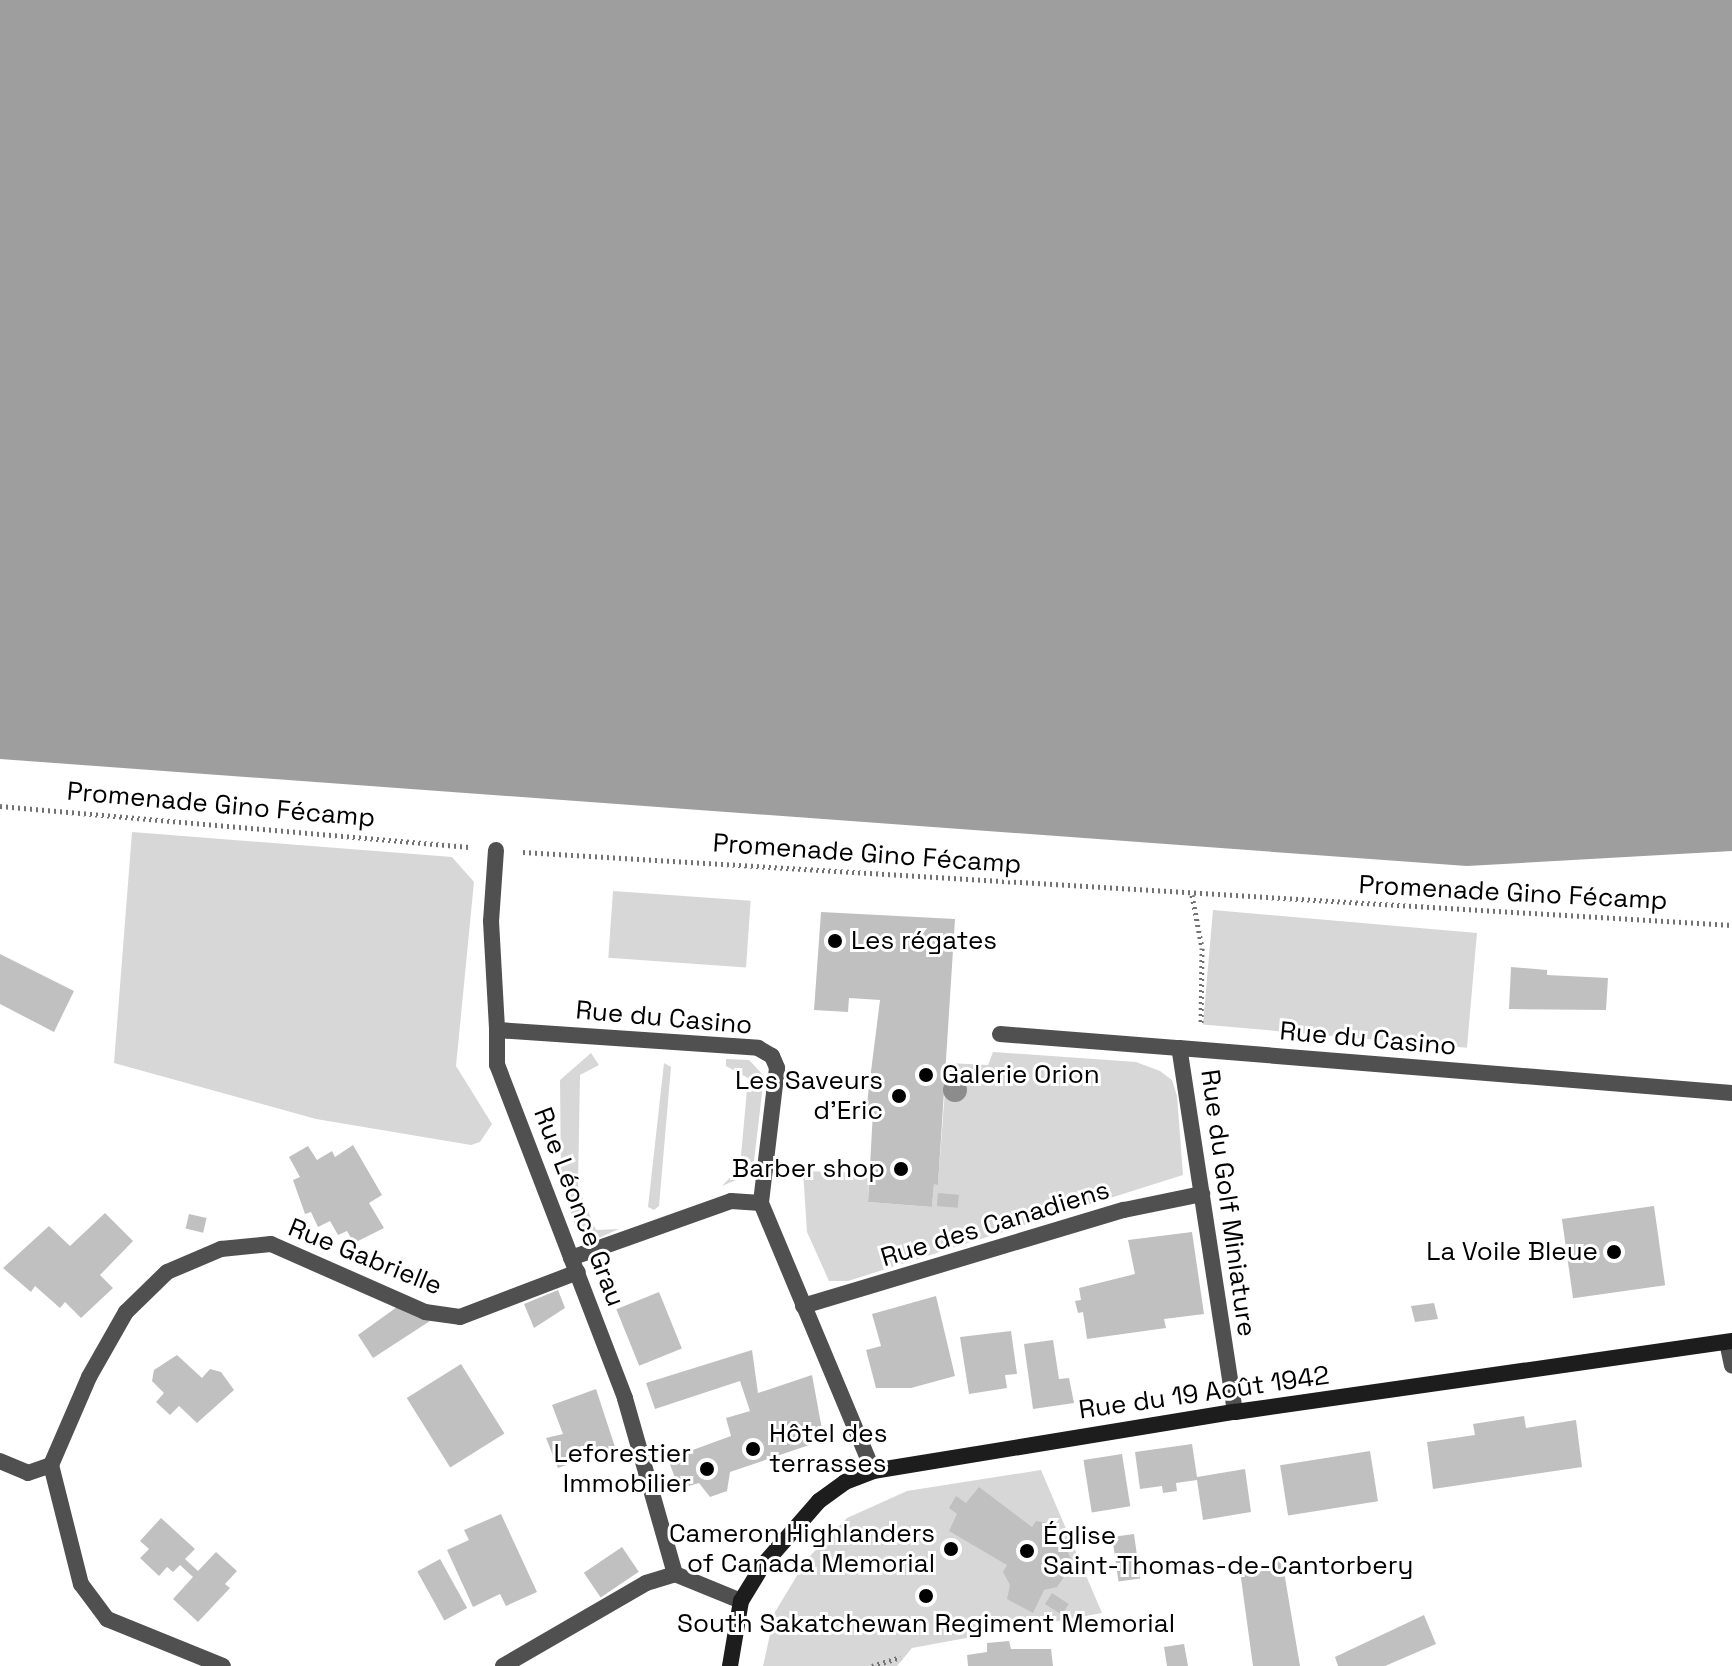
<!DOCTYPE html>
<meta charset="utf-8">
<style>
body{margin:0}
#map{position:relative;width:1732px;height:1666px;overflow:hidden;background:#fff;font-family:"Space Grotesk",sans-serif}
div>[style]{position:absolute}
.green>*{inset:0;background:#d7d7d7;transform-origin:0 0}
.water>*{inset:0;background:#9e9e9e}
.building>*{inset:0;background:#c0c0c0;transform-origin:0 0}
.path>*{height:5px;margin-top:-2.5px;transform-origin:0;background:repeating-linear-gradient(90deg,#727272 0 2px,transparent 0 6px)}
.lane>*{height:16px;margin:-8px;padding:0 8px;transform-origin:8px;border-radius:8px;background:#505050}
.street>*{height:16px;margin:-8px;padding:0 8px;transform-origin:8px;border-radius:8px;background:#505050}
.secondary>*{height:16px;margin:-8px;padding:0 8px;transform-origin:8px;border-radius:8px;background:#1d1d1d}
.trees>*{width:24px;height:24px;margin:-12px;border-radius:50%;background:#8c8c8c}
.dots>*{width:22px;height:22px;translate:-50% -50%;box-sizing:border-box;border:4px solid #fff;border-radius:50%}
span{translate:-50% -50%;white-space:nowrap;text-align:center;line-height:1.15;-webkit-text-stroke:6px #fff;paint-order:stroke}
.street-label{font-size:26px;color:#000}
.poi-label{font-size:26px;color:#000}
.left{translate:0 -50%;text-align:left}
.right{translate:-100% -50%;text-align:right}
</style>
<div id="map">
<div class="green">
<i style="clip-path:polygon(132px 832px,452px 857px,474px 882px,456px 1066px,492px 1124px,480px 1142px,471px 1145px,316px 1119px,114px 1063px)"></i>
<i style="left:613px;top:891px;width:138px;height:67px;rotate:4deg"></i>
<i style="left:1213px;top:910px;width:265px;height:115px;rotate:5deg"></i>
<i style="clip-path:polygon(993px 1052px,1136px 1062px,1160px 1071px,1172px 1080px,1177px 1096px,1183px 1175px,848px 1281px,829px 1281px,807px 1232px,803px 1171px,869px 1173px,868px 1202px,932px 1207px,934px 1184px,938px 1184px,947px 1063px,988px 1065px)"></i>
<i style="clip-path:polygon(591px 1053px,599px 1065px,580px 1075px,578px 1187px,596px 1230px,619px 1229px,596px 1239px,576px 1230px,561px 1180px,560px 1080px)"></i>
<i style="clip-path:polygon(726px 1059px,749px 1060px,764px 1076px,754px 1161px,743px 1177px,722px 1186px,740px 1167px,748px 1078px,726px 1066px)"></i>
<i style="clip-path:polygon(664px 1063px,671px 1067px,659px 1206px,654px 1210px,648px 1207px)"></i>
<i style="clip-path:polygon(1041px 1470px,1102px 1613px,912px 1648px,897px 1666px,763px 1666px,775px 1612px,807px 1559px,847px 1518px,907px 1491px)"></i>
</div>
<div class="water">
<i style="clip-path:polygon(0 0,1732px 0,1732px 851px,1467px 866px,0 759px)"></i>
</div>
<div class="building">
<i style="clip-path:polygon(821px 912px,955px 919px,938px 1185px,934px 1184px,932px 1207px,868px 1202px,873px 1111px,866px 1111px,880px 1000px,849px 998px,848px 1012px,814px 1010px)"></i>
<i style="clip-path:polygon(0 954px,74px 991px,54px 1032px,0 1004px)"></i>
<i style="clip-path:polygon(1511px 967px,1547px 970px,1547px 975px,1608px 978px,1606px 1010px,1509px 1009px)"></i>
<i style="clip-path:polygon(353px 1145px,382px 1195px,369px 1203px,384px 1228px,354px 1243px,347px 1231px,338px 1235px,330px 1221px,318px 1227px,311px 1212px,305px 1214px,293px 1180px,300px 1177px,289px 1157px,308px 1146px,317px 1160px,332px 1151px,335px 1157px)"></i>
<i style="left:938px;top:1193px;width:21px;height:13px;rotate:5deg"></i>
<i style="left:1654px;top:1206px;width:80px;height:93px;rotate:82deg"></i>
<i style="clip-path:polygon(105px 1213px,133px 1241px,100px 1275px,113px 1288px,81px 1318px,65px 1302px,60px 1308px,35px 1286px,31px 1292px,3px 1268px,49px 1226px,70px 1246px)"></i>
<i style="left:189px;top:1214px;width:18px;height:15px;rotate:13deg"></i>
<i style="clip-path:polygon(1192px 1232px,1204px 1314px,1164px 1319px,1166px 1328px,1087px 1339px,1083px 1312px,1078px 1313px,1075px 1301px,1081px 1300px,1079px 1288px,1135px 1274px,1128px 1240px)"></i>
<i style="clip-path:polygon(558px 1290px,565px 1308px,534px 1328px,524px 1304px)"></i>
<i style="left:659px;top:1292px;width:61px;height:46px;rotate:68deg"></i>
<i style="clip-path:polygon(936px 1296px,955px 1376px,911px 1388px,876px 1388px,866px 1350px,881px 1346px,872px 1314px)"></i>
<i style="clip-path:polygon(1434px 1303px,1438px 1319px,1415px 1322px,1411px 1306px)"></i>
<i style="clip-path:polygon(397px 1307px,430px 1321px,373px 1358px,358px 1335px)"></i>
<i style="clip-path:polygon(1011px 1331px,1017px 1374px,1005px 1375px,1007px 1388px,969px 1394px,960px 1337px)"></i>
<i style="clip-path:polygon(1053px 1340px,1059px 1379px,1069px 1378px,1074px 1403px,1033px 1409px,1024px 1344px)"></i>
<i style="clip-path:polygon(752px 1350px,758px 1393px,812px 1375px,824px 1440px,730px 1472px,727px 1491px,710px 1497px,699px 1483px,679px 1489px,668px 1459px,731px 1436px,726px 1418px,750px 1411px,740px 1381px,655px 1409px,646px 1383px)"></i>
<i style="clip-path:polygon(177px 1355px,202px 1378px,210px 1369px,221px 1372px,234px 1390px,197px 1423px,179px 1406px,170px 1415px,156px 1402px,164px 1393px,152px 1381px,154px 1370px)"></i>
<i style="left:461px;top:1364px;width:82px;height:64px;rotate:58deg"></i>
<i style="clip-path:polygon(596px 1389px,615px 1447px,558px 1468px,546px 1438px,563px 1434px,552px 1405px)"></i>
<i style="clip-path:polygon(1524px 1416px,1526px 1428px,1576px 1420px,1582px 1467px,1433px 1489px,1427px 1442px,1475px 1435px,1473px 1424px)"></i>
<i style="clip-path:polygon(1192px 1444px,1197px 1477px,1245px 1469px,1251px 1512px,1203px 1520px,1197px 1480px,1176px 1483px,1177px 1491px,1163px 1493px,1162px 1486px,1140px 1489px,1135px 1452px)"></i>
<i style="left:1370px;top:1451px;width:51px;height:91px;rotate:81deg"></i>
<i style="left:1122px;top:1454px;width:53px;height:39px;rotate:81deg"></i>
<i style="clip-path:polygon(979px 1487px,1032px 1527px,1036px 1521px,1052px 1524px,1049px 1538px,1067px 1550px,1073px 1564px,1057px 1587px,1044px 1590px,1033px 1613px,1007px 1599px,1010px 1585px,1003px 1572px,1007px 1565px,949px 1531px,957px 1514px,949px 1508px,956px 1496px,966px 1503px)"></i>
<i style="clip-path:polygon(501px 1514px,537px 1592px,506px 1606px,500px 1594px,473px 1607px,447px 1550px,469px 1540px,464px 1530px)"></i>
<i style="clip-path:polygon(161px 1518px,195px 1549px,185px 1559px,198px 1571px,216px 1552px,237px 1571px,225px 1584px,230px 1588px,198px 1622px,173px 1599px,193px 1577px,180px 1565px,173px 1572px,167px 1567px,159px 1576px,140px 1558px,149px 1549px,140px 1541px)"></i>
<i style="left:1134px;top:1534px;width:45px;height:22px;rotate:82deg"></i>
<i style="left:622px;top:1547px;width:30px;height:46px;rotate:56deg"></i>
<i style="left:440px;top:1559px;width:56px;height:26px;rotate:61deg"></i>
<i style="clip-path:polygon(1278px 1561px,1283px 1566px,1300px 1666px,1253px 1666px,1240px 1571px)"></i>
<i style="left:1052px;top:1593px;width:20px;height:13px;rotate:33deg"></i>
<i style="clip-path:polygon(1424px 1615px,1436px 1644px,1385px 1666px,1338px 1666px,1335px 1657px)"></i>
<i style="clip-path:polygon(1009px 1641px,1011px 1649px,1051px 1649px,1053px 1666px,968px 1666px,967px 1655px,987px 1652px,987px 1643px)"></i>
<i style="clip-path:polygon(1184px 1644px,1188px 1666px,1167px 1666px,1164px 1647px)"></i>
</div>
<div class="path">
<i style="left:0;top:806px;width:471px;rotate:5deg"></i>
<i style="left:523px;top:852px;width:1211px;rotate:3.46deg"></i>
<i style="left:1192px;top:895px;width:54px;rotate:79.3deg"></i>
<i style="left:1202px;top:948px;width:77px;rotate:90.7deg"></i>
<i style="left:872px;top:1666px;width:30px;rotate:-17deg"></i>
</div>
<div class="lane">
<i style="left:496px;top:850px;width:71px;rotate:94deg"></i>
<i style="left:491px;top:921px;width:109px;rotate:86.8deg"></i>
<i style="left:1000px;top:1034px;width:180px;rotate:4.5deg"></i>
<i style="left:1727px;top:1342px;width:24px;rotate:78deg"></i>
</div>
<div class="street">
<i style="left:571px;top:1258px;width:170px;rotate:-19.6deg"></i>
<i style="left:731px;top:1201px;width:30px;rotate:4deg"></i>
<i style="left:761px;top:1203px;width:290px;rotate:67.3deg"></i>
<i style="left:803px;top:1306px;width:335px;rotate:-16.7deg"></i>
<i style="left:1124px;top:1210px;width:80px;rotate:-11.6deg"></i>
<i style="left:1235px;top:1412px;width:368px;rotate:-98.7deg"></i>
<i style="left:1179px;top:1048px;width:555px;rotate:4.65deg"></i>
<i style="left:0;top:1461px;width:30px;rotate:23deg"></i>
<i style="left:28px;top:1473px;width:24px;rotate:-19deg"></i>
<i style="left:51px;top:1465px;width:96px;rotate:-66.6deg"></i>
<i style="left:89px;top:1377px;width:75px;rotate:-60.4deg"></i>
<i style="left:126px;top:1312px;width:57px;rotate:-44.3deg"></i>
<i style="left:167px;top:1272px;width:59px;rotate:-23.1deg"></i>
<i style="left:221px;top:1249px;width:50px;rotate:-5.7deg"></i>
<i style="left:271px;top:1244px;width:168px;rotate:23.8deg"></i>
<i style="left:425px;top:1312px;width:35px;rotate:8deg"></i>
<i style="left:460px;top:1317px;width:126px;rotate:-20.9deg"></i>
<i style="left:51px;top:1465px;width:123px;rotate:75.9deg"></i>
<i style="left:81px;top:1584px;width:44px;rotate:53.4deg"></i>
<i style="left:107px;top:1619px;width:125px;rotate:22.1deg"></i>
<i style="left:675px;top:1574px;width:183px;rotate:-105.9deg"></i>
<i style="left:625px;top:1398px;width:357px;rotate:-111deg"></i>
<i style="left:497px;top:1065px;width:35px;rotate:-90deg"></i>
<i style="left:497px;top:1030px;width:262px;rotate:3.9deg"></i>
<i style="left:758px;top:1048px;width:16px;rotate:30deg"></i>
<i style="left:772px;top:1056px;width:13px;rotate:67deg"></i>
<i style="left:777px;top:1068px;width:136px;rotate:96.8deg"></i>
<i style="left:503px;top:1666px;width:165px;rotate:-30.1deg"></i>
<i style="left:646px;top:1583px;width:30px;rotate:-17deg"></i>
<i style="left:675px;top:1574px;width:71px;rotate:22.2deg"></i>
</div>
<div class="secondary">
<i style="left:730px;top:1666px;width:66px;rotate:-80.4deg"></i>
<i style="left:741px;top:1601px;width:42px;rotate:-58.6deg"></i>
<i style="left:763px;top:1565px;width:85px;rotate:-48.8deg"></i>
<i style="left:819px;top:1501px;width:32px;rotate:-36deg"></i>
<i style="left:845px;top:1482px;width:30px;rotate:-21deg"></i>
<i style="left:873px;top:1471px;width:367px;rotate:-9.3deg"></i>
<i style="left:1235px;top:1412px;width:502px;rotate:-8.13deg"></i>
</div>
<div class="trees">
<i style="left:955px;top:1090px"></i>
</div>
<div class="dots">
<i style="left:835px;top:941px;background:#000"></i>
<i style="left:926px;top:1075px;background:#000"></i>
<i style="left:899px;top:1096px;background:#000"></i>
<i style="left:901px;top:1169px;background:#000"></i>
<i style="left:1614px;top:1252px;background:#000"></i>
<i style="left:753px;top:1449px;background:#000"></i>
<i style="left:707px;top:1469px;background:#000"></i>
<i style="left:951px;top:1549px;background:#000"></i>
<i style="left:1027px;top:1551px;background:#000"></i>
<i style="left:926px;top:1596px;background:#000"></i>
</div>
<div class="street-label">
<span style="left:221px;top:805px;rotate:5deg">Promenade Gino Fécamp</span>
<span style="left:867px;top:854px;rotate:4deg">Promenade Gino Fécamp</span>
<span style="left:1513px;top:893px;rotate:3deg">Promenade Gino Fécamp</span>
<span style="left:664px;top:1018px;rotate:5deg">Rue du Casino</span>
<span style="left:1368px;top:1039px;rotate:5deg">Rue du Casino</span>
<span style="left:1228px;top:1203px;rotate:82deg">Rue du Golf Miniature</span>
<span style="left:579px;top:1207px;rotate:69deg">Rue Léonce Grau</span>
<span style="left:995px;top:1224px;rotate:-17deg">Rue des Canadiens</span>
<span style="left:365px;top:1257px;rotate:22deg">Rue Gabrielle</span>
<span style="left:1204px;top:1393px;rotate:-8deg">Rue du 19 Août 1942</span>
</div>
<div class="poi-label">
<span class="left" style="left:851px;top:941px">Les régates</span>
<span class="left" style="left:942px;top:1075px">Galerie Orion</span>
<span class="right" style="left:883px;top:1096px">Les Saveurs<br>d'Eric</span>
<span class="right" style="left:885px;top:1169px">Barber shop</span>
<span class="right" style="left:1598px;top:1252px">La Voile Bleue</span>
<span class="left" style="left:769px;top:1449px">Hôtel des<br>terrasses</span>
<span class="right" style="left:691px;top:1469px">Leforestier<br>Immobilier</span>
<span class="right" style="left:935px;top:1549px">Cameron Highlanders<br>of Canada Memorial</span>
<span class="left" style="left:1043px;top:1551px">Église<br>Saint-Thomas-de-Cantorbery</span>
<span style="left:926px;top:1624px">South Sakatchewan Regiment Memorial</span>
</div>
</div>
